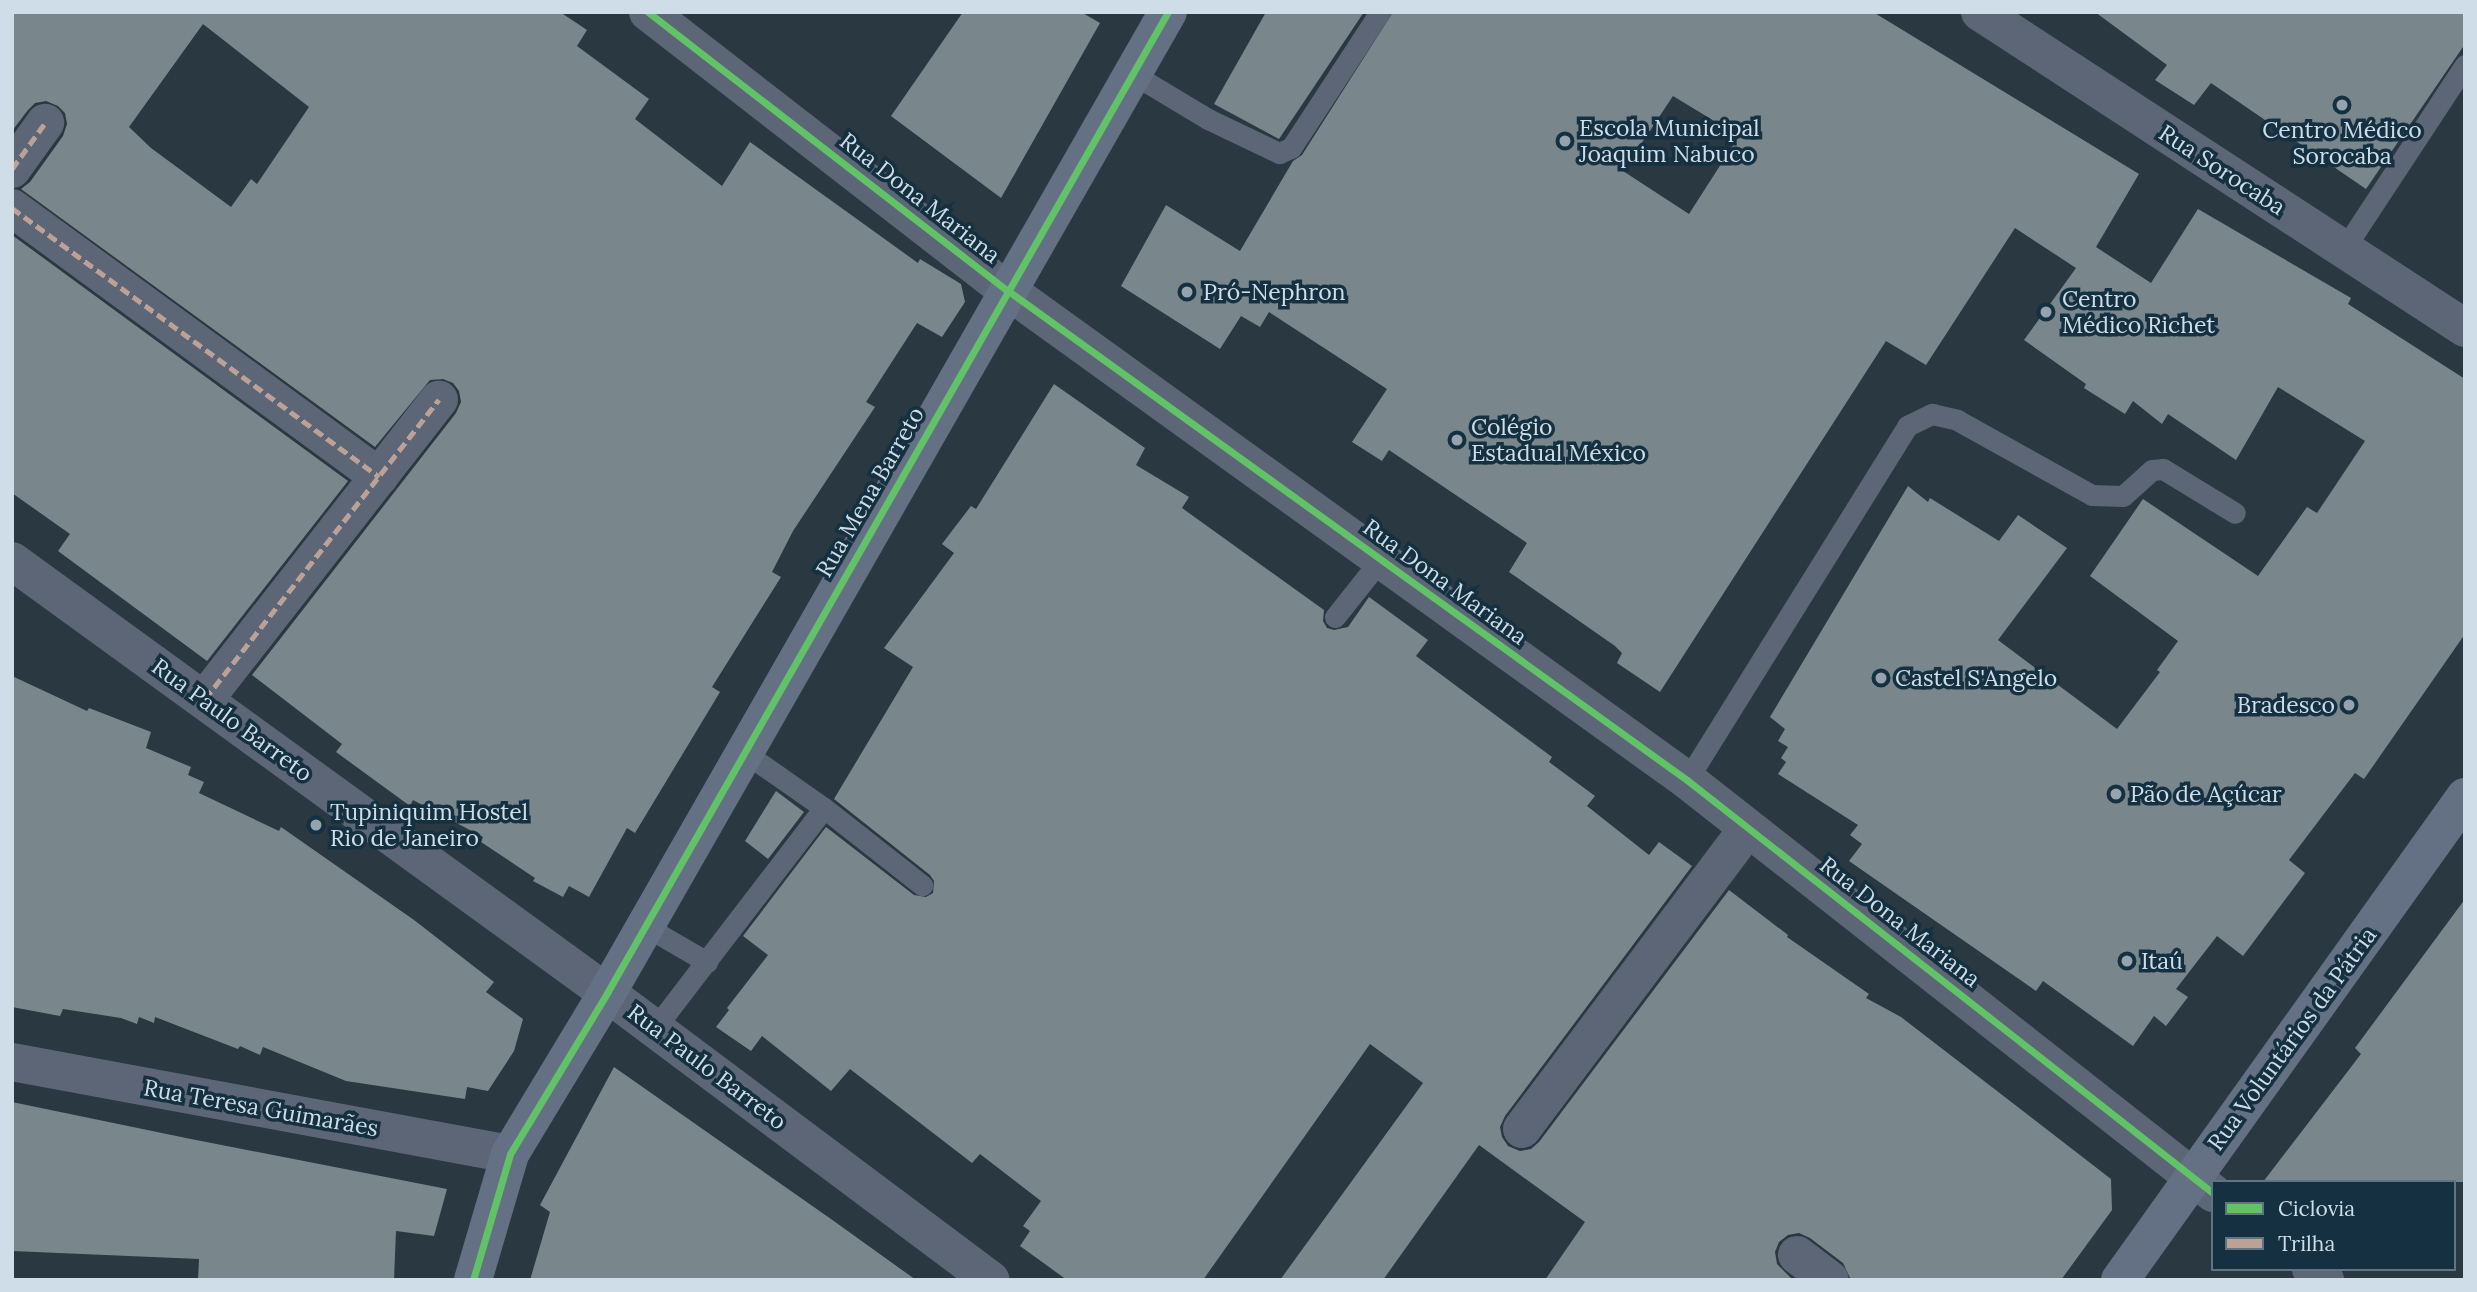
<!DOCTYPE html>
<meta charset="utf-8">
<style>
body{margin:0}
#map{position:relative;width:2477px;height:1292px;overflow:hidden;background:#293841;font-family:Lora,serif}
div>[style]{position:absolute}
.building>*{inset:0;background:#79878d}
.lane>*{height:21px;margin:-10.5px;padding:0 10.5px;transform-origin:10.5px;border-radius:10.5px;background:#5c6676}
.street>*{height:38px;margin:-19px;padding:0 19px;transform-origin:19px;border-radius:19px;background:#5c6676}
.secondary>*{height:38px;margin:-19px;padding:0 19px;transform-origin:19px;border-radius:19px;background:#647083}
.quiet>*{height:5px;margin-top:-2.5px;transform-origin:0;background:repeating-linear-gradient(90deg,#bda197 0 10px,transparent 0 15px)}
.cycleway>*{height:7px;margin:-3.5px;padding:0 3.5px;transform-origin:3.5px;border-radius:3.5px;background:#61c268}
.dots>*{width:19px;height:19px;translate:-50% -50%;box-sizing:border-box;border:4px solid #153040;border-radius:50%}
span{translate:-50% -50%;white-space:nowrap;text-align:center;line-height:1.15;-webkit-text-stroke:7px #153040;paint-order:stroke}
.poi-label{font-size:23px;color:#cedde7}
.left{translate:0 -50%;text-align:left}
.right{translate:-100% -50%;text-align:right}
.street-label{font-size:23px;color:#cedde7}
.frame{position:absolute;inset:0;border:14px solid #cedde7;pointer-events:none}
.legend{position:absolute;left:2211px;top:1180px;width:245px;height:91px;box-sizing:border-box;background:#153040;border:2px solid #5f7583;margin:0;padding:9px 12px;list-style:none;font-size:21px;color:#cedde7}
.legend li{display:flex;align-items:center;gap:14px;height:35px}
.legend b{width:35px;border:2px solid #5f7583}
</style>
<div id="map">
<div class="building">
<i style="clip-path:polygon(evenodd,12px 12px,560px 12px,587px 30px,577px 46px,649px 99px,635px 119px,722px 186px,750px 142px,918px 263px,920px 259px,961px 284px,965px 302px,942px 337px,917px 323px,866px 402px,875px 407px,793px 531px,772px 572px,781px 577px,712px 687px,720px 692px,635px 833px,627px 828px,589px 897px,569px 886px,563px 897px,533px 881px,535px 878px,481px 842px,483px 837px,413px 800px,410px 806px,336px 752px,342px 744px,252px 675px,456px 413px,461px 402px,459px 391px,453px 383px,443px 379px,430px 380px,375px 447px,21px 189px,30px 182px,63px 136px,67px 124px,65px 113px,58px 106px,46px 101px,35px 103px,28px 110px,12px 131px,12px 12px,203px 24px,309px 107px,257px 184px,251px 179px,231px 207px,151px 148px,129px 127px,203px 24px)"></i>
<i style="clip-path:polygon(963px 12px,1081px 12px,1100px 23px,1001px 198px,891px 116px)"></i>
<i style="clip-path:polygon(1266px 12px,1364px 12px,1279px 139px,1214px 104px)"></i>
<i style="clip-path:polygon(evenodd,1393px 12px,1873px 12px,2139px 174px,2096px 247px,2151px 283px,2198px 209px,2351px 298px,2348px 304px,2465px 379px,2465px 634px,2364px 779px,2355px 773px,2289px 860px,2305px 873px,2243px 956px,2217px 936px,2176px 989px,2188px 997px,2166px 1026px,2154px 1016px,2133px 1046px,2043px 981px,2036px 991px,1849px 861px,1862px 844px,1850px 835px,1858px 825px,1778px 774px,1786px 762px,1781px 758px,1788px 747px,1778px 741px,1785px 729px,1770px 717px,1908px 486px,1928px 502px,1930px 498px,1999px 541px,2018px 515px,2067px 548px,1998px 640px,2117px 729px,2160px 672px,2157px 670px,2178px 641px,2090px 576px,2143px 499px,2258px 576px,2307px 507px,2317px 513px,2365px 441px,2278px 387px,2236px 460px,2168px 414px,2162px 424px,2133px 401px,2125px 414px,2084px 388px,2086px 384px,2024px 340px,2076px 268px,2015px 228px,1926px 365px,1886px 341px,1660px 692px,1617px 663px,1622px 653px,1615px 646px,1509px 572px,1527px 543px,1389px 450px,1382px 461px,1352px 442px,1387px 389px,1269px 312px,1260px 327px,1241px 316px,1220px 349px,1121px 286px,1166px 205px,1240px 251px,1293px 161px,1302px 155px,1393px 12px,1673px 96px,1739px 136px,1689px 214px,1623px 171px,1673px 96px)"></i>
<i style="clip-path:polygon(2095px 12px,2465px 12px,2465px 44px,2366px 189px,2211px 83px,2194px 105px,2155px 80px,2167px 65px)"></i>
<i style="clip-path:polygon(12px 235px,348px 481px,207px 661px,58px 551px,70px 534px,12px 493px)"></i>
<i style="clip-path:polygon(1054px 384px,1145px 448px,1136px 465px,1189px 497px,1182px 508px,1324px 610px,1323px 621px,1327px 628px,1334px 630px,1348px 627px,1369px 597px,1428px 640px,1416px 656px,1552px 757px,1549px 762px,1595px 796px,1587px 806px,1649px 855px,1659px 842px,1692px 866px,1505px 1116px,1500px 1127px,1502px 1137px,1508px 1146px,1520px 1151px,1531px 1149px,1539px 1142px,1729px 890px,1788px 935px,1787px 937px,1869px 994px,1866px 998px,1901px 1017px,2111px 1179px,2112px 1210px,2061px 1280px,1851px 1280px,1843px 1263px,1810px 1238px,1799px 1233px,1788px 1235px,1779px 1242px,1775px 1252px,1777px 1264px,1793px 1280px,1545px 1280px,1585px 1222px,1479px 1145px,1383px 1280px,1280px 1280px,1423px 1083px,1370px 1044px,1203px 1280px,1067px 1280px,1020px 1246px,1030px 1231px,1023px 1226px,1041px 1201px,980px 1154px,972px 1163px,850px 1069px,831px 1091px,762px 1036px,751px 1051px,716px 1027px,729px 1010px,727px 1008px,768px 955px,743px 936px,826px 827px,914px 895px,926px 897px,933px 893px,934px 881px,930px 875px,834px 799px,913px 667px,884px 648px,954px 553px,942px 544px,971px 506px,976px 509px)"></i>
<i style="clip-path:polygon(12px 676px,87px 711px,89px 708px,151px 732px,146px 748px,191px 767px,188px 775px,204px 782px,199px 793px,279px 831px,281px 827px,414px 920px,494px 982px,486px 992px,523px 1019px,514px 1051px,488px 1091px,467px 1087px,465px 1099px,346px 1081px,263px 1047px,260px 1055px,240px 1046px,238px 1049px,155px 1017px,154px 1023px,139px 1017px,137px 1024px,121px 1018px,63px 1009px,60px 1016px,12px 1007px)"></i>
<i style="clip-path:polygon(776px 791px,804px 812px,768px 859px,745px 841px)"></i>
<i style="clip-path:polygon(2465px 899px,2465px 1182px,2263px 1182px,2361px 1054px,2355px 1048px)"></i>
<i style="clip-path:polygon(614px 1067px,831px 1219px,916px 1280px,530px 1280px,550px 1212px,540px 1205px)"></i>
<i style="clip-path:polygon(12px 1102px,186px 1138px,447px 1189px,434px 1236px,396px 1231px,394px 1280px,198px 1280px,199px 1259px,12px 1251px)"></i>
</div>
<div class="lane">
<i style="left:1133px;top:74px;width:87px;rotate:31deg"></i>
<i style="left:1208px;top:119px;width:79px;rotate:25.6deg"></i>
<i style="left:1279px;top:153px;width:13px;rotate:-23deg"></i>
<i style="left:1291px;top:148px;width:163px;rotate:-56.8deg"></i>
<i style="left:2344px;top:249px;width:220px;rotate:-56.7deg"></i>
<i style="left:1335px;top:617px;width:74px;rotate:-51.6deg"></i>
<i style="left:1687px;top:780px;width:417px;rotate:-58.1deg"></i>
<i style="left:1907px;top:426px;width:28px;rotate:-26deg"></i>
<i style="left:1932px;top:414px;width:26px;rotate:13deg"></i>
<i style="left:1957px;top:420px;width:154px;rotate:29.1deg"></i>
<i style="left:2092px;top:495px;width:31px;rotate:2deg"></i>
<i style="left:2123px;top:496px;width:39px;rotate:-42deg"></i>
<i style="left:2152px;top:470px;width:11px;rotate:-5deg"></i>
<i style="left:2163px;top:469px;width:84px;rotate:31.4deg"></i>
<i style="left:824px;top:808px;width:125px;rotate:38.2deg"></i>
<i style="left:645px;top:926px;width:72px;rotate:30.1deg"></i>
<i style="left:655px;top:1028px;width:277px;rotate:-52.5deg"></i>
<i style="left:824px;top:808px;width:98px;rotate:-145deg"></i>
</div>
<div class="street">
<i style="left:648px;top:12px;width:454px;rotate:37.8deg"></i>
<i style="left:1007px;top:290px;width:838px;rotate:35.78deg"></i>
<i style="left:1687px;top:780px;width:669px;rotate:38.14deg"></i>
<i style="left:1980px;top:12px;width:579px;rotate:33.09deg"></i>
<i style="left:12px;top:169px;width:57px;rotate:-54.3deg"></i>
<i style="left:12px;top:208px;width:455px;rotate:36.2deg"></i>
<i style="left:12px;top:561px;width:735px;rotate:35.98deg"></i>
<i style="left:607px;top:993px;width:479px;rotate:36.8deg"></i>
<i style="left:205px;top:699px;width:380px;rotate:-52deg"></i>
<i style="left:12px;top:1062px;width:506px;rotate:10.47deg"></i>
<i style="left:1522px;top:1129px;width:376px;rotate:-53.1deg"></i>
<i style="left:1797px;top:1255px;width:41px;rotate:37.1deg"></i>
<i style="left:2311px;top:1269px;width:18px;rotate:38deg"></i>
</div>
<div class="secondary">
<i style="left:473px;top:1280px;width:131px;rotate:-73.6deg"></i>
<i style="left:510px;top:1154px;width:188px;rotate:-58.9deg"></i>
<i style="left:607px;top:993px;width:1130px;rotate:-60.24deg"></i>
<i style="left:2120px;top:1280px;width:594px;rotate:-54.46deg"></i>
</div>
<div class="quiet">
<i style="left:12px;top:169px;width:57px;rotate:-54.3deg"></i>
<i style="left:12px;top:208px;width:455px;rotate:36.2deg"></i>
<i style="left:205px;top:699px;width:380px;rotate:-52deg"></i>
</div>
<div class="cycleway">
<i style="left:648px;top:12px;width:454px;rotate:37.8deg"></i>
<i style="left:1007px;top:290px;width:838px;rotate:35.78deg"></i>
<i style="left:1687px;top:780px;width:669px;rotate:38.14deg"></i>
<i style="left:473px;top:1280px;width:131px;rotate:-73.6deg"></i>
<i style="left:510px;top:1154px;width:188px;rotate:-58.9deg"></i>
<i style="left:607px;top:993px;width:1130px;rotate:-60.24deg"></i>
</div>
<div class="dots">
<i style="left:2342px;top:105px;background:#94a3ad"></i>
<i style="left:1565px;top:141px;background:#94a3ad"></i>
<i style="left:1187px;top:292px;background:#94a3ad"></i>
<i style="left:2046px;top:312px;background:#94a3ad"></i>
<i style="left:1457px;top:440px;background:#94a3ad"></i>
<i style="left:1881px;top:678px;background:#94a3ad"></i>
<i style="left:2349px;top:705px;background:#94a3ad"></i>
<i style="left:2116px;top:794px;background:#94a3ad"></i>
<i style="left:316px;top:825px;background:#94a3ad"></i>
<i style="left:2127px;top:961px;background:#94a3ad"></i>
</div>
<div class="poi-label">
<span class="left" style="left:1579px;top:141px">Escola Municipal<br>Joaquim Nabuco</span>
<span style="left:2342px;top:143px">Centro Médico<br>Sorocaba</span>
<span class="left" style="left:1203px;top:292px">Pró-Nephron</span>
<span class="left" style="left:2062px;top:312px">Centro<br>Médico Richet</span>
<span class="left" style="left:1471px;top:440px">Colégio<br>Estadual México</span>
<span class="left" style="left:1895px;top:678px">Castel S'Angelo</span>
<span class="right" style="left:2335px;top:705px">Bradesco</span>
<span class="left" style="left:2130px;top:794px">Pão de Açúcar</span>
<span class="left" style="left:330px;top:825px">Tupiniquim Hostel<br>Rio de Janeiro</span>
<span class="left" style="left:2141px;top:961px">Itaú</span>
</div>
<div class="street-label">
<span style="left:2222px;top:170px;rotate:33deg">Rua Sorocaba</span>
<span style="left:920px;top:198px;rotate:38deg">Rua Dona Mariana</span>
<span style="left:870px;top:492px;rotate:-60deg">Rua Mena Barreto</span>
<span style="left:1445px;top:582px;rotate:36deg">Rua Dona Mariana</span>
<span style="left:232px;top:720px;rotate:36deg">Rua Paulo Barreto</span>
<span style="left:1900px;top:922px;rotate:38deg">Rua Dona Mariana</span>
<span style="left:2292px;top:1039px;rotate:-54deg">Rua Voluntários da Pátria</span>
<span style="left:707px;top:1067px;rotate:37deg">Rua Paulo Barreto</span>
<span style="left:261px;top:1108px;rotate:10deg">Rua Teresa Guimarães</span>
</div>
<div class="frame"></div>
<ul class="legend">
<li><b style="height:9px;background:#61c268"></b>Ciclovia</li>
<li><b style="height:9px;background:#bda197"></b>Trilha</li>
</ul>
</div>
